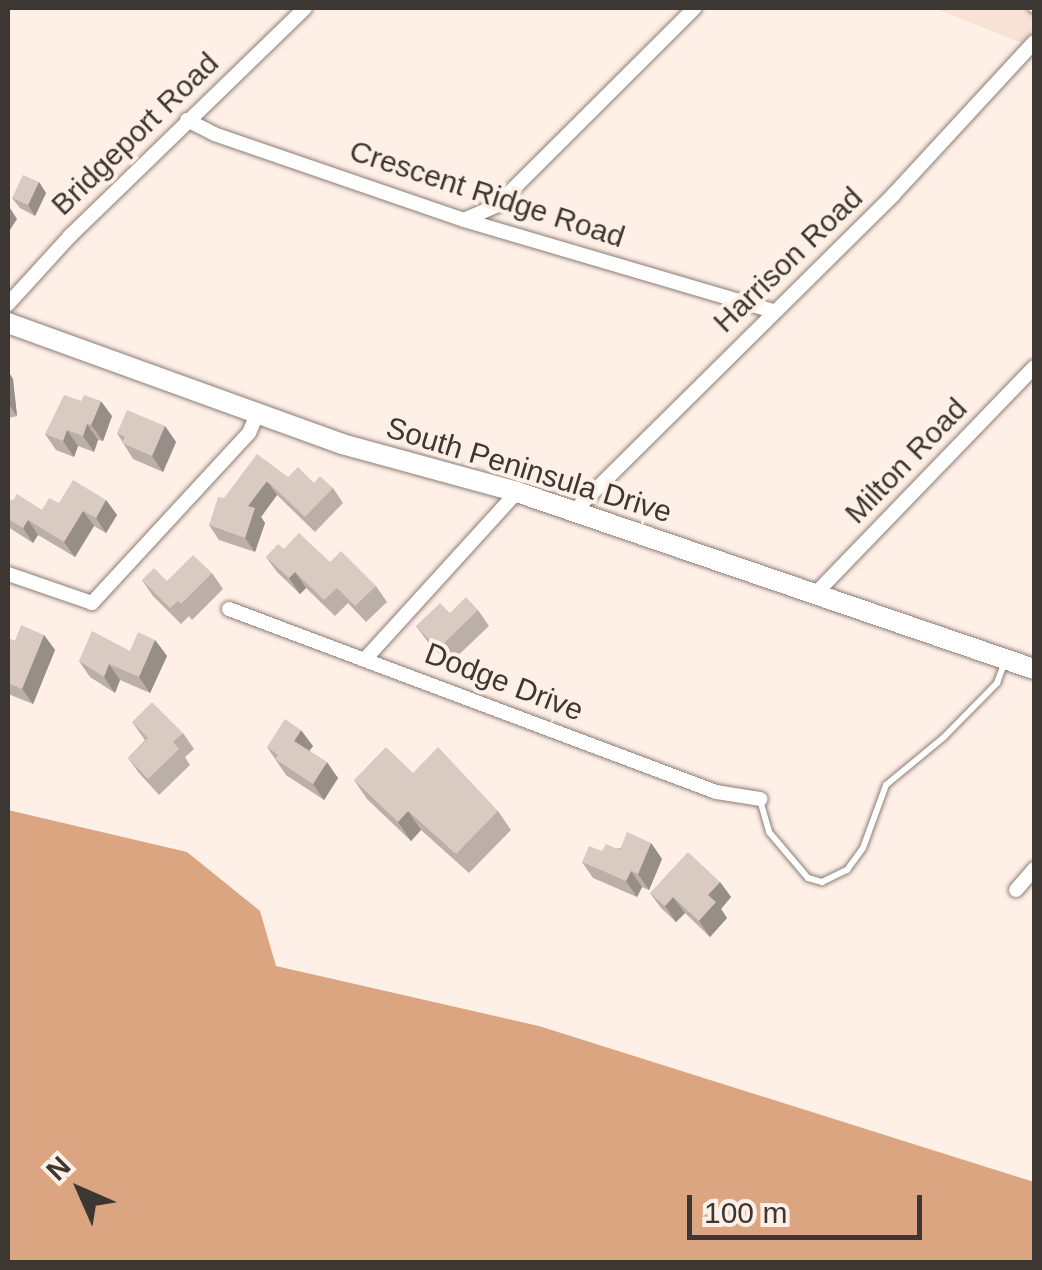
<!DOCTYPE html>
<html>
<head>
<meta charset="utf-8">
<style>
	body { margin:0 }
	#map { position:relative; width:1042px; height:1270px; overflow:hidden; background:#fff0e7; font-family:Arial,sans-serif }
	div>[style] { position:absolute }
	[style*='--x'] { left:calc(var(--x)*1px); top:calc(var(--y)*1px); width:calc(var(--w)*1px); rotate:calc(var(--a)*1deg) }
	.built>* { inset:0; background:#f7e2d5 }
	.water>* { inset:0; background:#dca581 }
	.roads { filter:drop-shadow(0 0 2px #8a7d75) drop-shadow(0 0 2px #8a7d75) }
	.service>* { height:6px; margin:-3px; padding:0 3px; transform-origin:3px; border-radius:3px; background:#fff }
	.minor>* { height:14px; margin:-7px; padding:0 7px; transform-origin:7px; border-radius:7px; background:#fff }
	.secondary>* { height:20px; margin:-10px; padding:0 10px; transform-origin:10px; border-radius:10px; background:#fff }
	.wall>* { inset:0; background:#bbafa7 }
	.shaded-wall>* { inset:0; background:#988e88 }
	.building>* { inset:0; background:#d9cbc2 }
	span { translate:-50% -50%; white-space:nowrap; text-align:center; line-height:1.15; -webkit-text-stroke:8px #fff0e7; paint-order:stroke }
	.street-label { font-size:30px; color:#3d3733 }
	.frame { position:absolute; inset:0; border:10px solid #3d3733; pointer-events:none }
	.north { position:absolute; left:30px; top:1140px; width:100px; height:100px; -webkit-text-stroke:8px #fff0e7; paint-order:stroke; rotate:315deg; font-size:28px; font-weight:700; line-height:40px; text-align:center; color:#3d3733 }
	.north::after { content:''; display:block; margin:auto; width:35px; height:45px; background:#3d3733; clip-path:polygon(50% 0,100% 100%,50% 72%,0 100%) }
	.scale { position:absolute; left:687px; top:1195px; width:235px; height:45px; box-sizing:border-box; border:5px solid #3d3733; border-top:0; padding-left:12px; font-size:30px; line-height:35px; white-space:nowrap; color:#3d3733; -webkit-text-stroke:8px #fff0e7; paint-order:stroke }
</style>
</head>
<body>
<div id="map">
	<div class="built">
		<div style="clip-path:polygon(934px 8px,1034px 8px,1034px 36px,1027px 45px)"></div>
	</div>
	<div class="water">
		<div style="clip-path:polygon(8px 810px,187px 852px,260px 911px,276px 966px,539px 1026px,1034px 1182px,1034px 1262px,8px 1262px)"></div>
	</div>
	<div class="roads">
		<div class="service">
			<div style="--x:1031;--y:8;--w:4;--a:34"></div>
			<div style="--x:760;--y:800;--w:33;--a:74"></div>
			<div style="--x:769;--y:832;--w:60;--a:49.7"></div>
			<div style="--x:808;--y:878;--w:15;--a:16"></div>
			<div style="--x:822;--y:882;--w:28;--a:-26"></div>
			<div style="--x:847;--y:870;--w:27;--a:-54"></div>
			<div style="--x:863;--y:848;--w:67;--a:-69.9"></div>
			<div style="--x:886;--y:785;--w:75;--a:-39.6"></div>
			<div style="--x:944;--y:737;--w:76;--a:-45.5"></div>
			<div style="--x:997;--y:683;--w:20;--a:-70"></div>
		</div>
		<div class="minor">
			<div style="--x:187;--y:120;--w:30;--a:27"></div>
			<div style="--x:214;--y:134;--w:264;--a:19"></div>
			<div style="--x:464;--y:220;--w:323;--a:16.4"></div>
			<div style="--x:464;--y:220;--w:36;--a:-24"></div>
			<div style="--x:497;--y:205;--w:279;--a:-44.9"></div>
			<div style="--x:8;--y:304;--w:92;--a:-47.6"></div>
			<div style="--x:70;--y:236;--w:327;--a:-44.1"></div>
			<div style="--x:573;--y:512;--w:450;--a:-44.7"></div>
			<div style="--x:893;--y:195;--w:208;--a:-47.3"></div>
			<div style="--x:8;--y:574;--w:89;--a:19"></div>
			<div style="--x:92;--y:603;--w:231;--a:-47.3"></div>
			<div style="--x:249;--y:433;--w:21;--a:-67"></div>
			<div style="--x:816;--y:593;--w:314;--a:-46"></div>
			<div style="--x:229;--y:609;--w:520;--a:20.59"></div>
			<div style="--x:716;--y:792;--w:45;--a:9"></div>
			<div style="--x:366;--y:658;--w:224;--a:-47.7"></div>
			<div style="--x:1016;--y:890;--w:28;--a:-49"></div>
		</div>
		<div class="secondary">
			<div style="--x:8;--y:323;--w:355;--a:19.9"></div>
			<div style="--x:342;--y:444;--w:181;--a:15.3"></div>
			<div style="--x:517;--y:492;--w:546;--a:18.9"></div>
		</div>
	</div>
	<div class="wall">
		<div style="clip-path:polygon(39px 182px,46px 193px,35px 216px,20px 208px,12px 198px)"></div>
		<div style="clip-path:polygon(8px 371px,13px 379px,17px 416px,8px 418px)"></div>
		<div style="clip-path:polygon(112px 416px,103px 441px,98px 440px,94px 452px,78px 446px,74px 457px,56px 450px,45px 434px)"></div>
		<div style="clip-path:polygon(165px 426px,176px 442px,163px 472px,133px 459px,117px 433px)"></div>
		<div style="clip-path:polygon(288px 477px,333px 488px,343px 503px,315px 532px,277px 495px,261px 517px,265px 523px,255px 552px,219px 540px,209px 525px,224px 498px)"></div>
		<div style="clip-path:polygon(8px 499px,42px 510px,59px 503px,106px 500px,117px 515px,106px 533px,94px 526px,75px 557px,38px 535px,33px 543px,8px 527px)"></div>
		<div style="clip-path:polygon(284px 549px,330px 562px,376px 586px,387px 602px,366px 622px,348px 603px,335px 616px,306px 588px,300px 594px,277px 572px,266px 557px)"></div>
		<div style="clip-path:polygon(212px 573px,223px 589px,192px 620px,189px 616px,181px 624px,153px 596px,142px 580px,167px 581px)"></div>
		<div style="clip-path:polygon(478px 610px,489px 626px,449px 664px,428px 642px,416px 626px,450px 613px)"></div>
		<div style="clip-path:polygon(44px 635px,55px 650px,33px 704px,8px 694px,8px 638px,15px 641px)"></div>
		<div style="clip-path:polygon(155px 640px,167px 656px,150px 693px,120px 680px,115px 693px,90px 677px,79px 661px,130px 651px)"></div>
		<div style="clip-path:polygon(132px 722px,183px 733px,194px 749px,185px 757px,190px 765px,159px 795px,139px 773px,128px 758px,145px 740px)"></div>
		<div style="clip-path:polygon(313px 746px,309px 750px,338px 778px,324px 800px,286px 775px,267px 747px)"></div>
		<div style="clip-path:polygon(354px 780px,498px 811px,511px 830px,469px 873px,421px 830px,411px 841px,367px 799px)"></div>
		<div style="clip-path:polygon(651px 843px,662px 859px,649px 890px,642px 887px,637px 897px,593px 878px,582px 862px,602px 851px)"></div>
		<div style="clip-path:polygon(720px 882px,731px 897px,721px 909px,727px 918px,710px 937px,685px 913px,676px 922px,661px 908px,650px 893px)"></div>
	</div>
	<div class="shaded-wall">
		<div style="clip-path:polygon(39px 182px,46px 193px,35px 216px,28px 205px)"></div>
		<div style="clip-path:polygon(10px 208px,17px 219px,8px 233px,8px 211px)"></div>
		<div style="clip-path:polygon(8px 371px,13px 379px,17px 416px,10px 406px)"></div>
		<div style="clip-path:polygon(101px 401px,112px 416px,103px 441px,91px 425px)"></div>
		<div style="clip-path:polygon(87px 424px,98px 440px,94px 452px,83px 436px)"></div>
		<div style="clip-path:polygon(165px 426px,176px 442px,163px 472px,152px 456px)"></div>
		<div style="clip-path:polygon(67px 430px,78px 446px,74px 457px,63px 441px)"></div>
		<div style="clip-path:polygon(267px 481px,277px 495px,261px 517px,265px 523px,255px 552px,245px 538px,248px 506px)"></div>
		<div style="clip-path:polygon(106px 500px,117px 515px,106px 533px,96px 518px)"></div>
		<div style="clip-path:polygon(83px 511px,94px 526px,75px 557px,64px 542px)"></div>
		<div style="clip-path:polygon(28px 520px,38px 535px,33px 543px,23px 528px)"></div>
		<div style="clip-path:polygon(295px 572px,306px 588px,300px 594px,289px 578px)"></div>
		<div style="clip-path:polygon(44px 635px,55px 650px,33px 704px,22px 689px)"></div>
		<div style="clip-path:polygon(155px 640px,167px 656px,150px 693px,139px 677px)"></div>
		<div style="clip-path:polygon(109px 664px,120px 680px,115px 693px,104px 677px)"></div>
		<div style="clip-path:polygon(301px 730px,313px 746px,306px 756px,294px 741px)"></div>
		<div style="clip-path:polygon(327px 762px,338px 778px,324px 800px,313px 784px)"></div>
		<div style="clip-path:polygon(408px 811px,421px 830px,411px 841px,398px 822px)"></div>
		<div style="clip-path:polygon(651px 843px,662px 859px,649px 890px,638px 874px)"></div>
		<div style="clip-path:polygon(631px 871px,642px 887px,637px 897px,626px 881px)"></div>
		<div style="clip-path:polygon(720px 882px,731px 897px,721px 909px,727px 918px,710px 937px,699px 921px,708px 895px)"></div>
		<div style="clip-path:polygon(673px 897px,685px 913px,676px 922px,665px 906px)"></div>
	</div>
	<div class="building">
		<div style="clip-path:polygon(23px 175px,39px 182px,28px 205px,12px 198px)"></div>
		<div style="clip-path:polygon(64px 395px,81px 401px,84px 395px,101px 401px,91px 425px,87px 424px,83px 436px,67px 430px,63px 441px,45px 434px)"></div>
		<div style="clip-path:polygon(127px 410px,165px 426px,152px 456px,122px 443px,125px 437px,117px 433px)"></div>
		<div style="clip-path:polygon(257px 454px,288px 477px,298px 467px,314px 483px,320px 476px,333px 488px,305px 517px,267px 481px,248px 506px,255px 508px,245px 538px,209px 525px,218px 497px,224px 498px)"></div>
		<div style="clip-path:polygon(73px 480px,106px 500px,96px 518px,83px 511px,64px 542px,28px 520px,23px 528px,8px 519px,8px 499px,13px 501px,17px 494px,42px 510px,49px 498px,59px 503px)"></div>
		<div style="clip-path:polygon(299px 533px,330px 562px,341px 551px,376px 586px,355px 606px,337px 588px,324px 600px,295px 572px,289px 578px,266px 557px,278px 544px,284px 549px)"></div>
		<div style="clip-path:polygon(193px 555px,212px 573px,181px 604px,178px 601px,170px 608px,142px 580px,154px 568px,167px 581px)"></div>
		<div style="clip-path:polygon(466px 597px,478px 610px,438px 649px,416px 626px,440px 603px,450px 613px)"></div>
		<div style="clip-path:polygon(21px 625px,44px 635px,22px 689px,8px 683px,8px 638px,15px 641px)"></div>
		<div style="clip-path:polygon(92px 631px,130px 651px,138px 632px,155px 640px,139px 677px,109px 664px,104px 677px,79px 661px)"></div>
		<div style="clip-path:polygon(152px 702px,183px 733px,173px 742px,179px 749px,148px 779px,128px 758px,148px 738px,132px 722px)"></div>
		<div style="clip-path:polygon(285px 719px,301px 730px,294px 741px,327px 762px,313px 784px,275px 759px,278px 755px,267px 747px)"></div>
		<div style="clip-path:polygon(386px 747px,413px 773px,438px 747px,498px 811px,456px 854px,408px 811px,398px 822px,354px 780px)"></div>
		<div style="clip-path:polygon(627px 832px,651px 843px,638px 874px,631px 871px,626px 881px,582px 862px,589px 846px,602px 851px,606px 844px,620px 850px)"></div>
		<div style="clip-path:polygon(688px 852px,720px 882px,708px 895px,716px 902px,699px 921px,673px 897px,665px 906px,650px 893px)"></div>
	</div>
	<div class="street-label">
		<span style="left:135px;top:134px;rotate:-44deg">Bridgeport Road</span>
		<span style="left:487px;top:194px;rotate:18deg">Crescent Ridge Road</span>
		<span style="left:788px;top:260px;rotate:-44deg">Harrison Road</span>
		<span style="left:906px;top:461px;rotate:-46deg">Milton Road</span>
		<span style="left:529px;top:470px;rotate:17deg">South Peninsula Drive</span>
		<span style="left:504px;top:682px;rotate:21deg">Dodge Drive</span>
	</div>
	<div class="frame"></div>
	<div class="north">N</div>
	<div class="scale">100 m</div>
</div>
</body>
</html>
